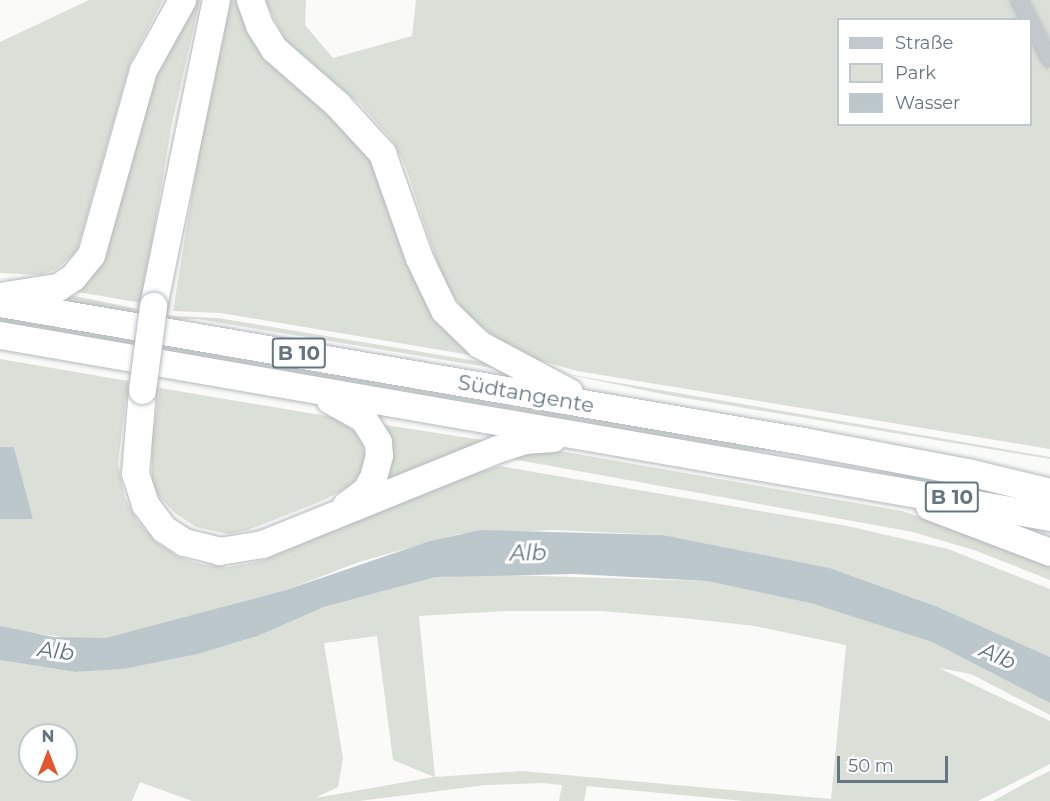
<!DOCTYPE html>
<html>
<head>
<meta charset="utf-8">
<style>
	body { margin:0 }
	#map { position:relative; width:1050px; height:801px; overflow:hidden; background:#fafaf8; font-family:Montserrat,sans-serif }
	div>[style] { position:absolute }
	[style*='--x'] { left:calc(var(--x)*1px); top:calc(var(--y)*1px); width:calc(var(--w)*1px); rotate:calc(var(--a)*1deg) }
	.green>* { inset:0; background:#dadfd7 }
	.water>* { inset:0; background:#bbc7cb }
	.roads { filter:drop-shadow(0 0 2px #b4b9bd) drop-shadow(0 0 2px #b4b9bd) }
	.street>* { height:15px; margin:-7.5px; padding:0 7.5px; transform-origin:7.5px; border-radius:7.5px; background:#c3c8cc }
	.highway>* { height:27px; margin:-13.5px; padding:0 13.5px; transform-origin:13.5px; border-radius:13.5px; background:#fff }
	.bridges { filter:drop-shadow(0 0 2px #b4b9bd) drop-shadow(0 0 2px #b4b9bd) }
	.highway-bridge>* { height:27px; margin:-13.5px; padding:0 13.5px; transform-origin:13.5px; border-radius:13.5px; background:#fff }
	span { translate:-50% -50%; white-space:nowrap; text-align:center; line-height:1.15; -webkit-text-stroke:6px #fff; paint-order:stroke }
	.shield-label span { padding:2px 4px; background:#fff; border:2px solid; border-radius:4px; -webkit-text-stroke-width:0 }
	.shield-label { font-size:20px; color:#657683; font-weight:700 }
	.street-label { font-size:21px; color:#657683 }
	.water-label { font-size:22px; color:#60757c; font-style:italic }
	.legend { position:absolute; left:837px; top:18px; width:195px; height:108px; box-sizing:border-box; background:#fff; border:2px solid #c1c8cd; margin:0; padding:8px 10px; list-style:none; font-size:18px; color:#657683 }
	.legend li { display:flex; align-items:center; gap:12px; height:30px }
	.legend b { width:30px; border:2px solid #c1c8cd }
	.north { position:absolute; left:18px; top:723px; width:60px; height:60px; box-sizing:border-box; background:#fff; border:2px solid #c1c8cd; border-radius:50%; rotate:0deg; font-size:16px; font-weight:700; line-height:24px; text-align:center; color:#657683 }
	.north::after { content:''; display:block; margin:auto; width:21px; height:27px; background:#e4572e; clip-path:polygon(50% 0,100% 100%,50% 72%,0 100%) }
	.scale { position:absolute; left:837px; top:756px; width:111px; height:27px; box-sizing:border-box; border:3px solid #657683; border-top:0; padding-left:8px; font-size:18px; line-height:21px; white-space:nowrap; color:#657683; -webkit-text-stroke:4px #fff; paint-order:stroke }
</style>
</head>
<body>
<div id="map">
	<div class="green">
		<div style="clip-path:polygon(89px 0,163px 0,130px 63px,77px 251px,57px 269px,41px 275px,0 273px,0 42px)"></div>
		<div style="clip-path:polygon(190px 0,200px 0,171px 128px,142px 303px,72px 291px,143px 97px)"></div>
		<div style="clip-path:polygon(231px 0,243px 0,354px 128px,482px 357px,221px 313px,173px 311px,199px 152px)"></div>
		<div style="clip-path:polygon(265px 0,306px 0,305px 25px,333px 58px,412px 36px,416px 0,1011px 0,1022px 19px,838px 20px,838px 124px,1030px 124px,1031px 36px,1050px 71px,1050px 449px,577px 371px,534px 359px,498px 339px,468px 317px,443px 280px,405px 165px,393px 141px,361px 105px,285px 40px)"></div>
		<div style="clip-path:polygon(1028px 0,1050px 0,1050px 40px)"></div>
		<div style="clip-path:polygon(60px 293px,172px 316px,218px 318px,500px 365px,505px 370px,197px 319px,171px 320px,54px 300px)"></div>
		<div style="clip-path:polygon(0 317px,771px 448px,778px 451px,742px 450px,0 325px)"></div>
		<div style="clip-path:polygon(0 359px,128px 381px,118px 464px,125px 498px,137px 520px,156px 542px,178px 557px,201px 564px,228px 567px,261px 561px,471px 474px,500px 466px,847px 526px,948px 549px,1050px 589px,1050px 657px,938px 607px,830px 568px,663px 535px,552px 530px,459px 534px,359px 562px,286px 590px,105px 638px,83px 640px,14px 630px,0 626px,0 519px,33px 519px,14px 447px,0 447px)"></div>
		<div style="clip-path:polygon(561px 373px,1050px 457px,1050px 459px,667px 395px)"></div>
		<div style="clip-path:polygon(160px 388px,338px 418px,360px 436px,365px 455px,362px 470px,351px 485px,324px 500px,248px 530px,228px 534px,196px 527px,175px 513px,155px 492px,152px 483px,152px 439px)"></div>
		<div style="clip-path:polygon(379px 424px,482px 440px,488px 443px,379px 487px)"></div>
		<div style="clip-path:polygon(554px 450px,902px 511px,1050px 561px,1050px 580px,977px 551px,913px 532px,507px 458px,515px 452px)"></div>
		<div style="clip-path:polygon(869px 467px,938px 475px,1050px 508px,896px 475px)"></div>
		<div style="clip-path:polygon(evenodd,479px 574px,707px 581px,814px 604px,872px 621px,932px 642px,1050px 703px,1050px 715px,971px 674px,939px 668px,1050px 721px,1050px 764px,978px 801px,744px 801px,587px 786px,584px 801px,559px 801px,562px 785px,542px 783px,486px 785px,359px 801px,192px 801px,140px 782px,132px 801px,0 801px,0 660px,75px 672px,124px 669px,198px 654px,258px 636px,324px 607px,436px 577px,479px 574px,506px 611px,601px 611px,683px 618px,755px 626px,846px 645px,831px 799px,522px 771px,435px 777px,419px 616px,506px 611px,479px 574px,377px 636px,393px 760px,434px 777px,315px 798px,338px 787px,343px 759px,324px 643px,377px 636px,479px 574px,30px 735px,66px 735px,66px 771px,30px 771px,30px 735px)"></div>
		<div style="clip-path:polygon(1050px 771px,1050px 801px,993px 801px,1031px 780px)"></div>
	</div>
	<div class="water">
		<div style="clip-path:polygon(0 447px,14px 447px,33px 519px,0 519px)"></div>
		<div style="clip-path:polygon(481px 530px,663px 535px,830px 568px,938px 607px,1050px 657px,1050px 703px,932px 642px,814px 604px,707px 581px,574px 574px,436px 577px,324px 607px,258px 636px,198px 654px,124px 669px,75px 672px,0 660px,0 626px,54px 637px,105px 638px,286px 590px,430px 541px)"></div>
	</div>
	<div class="roads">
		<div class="street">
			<div style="--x:1019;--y:0;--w:22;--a:63"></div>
			<div style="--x:1030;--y:22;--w:42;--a:61.6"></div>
		</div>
		<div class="highway">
			<div style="--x:250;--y:0;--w:27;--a:70"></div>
			<div style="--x:259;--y:25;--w:28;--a:58"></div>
			<div style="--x:274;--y:49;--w:84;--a:41.1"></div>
			<div style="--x:337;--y:104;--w:67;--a:47.4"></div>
			<div style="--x:382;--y:153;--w:111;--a:70.6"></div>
			<div style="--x:419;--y:258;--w:58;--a:64.3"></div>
			<div style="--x:444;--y:310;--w:49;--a:44.2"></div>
			<div style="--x:479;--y:344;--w:102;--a:28.1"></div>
			<div style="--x:5;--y:295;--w:54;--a:-8.6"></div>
			<div style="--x:58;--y:287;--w:18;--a:-34"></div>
			<div style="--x:73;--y:277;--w:28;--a:-51"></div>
			<div style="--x:91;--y:255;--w:192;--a:-74.3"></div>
			<div style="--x:143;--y:70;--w:80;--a:-60.9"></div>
			<div style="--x:0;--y:303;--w:815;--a:9.75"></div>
			<div style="--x:803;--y:441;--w:172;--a:10.7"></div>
			<div style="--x:972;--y:473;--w:80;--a:13.7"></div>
			<div style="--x:153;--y:306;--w:312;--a:-78.4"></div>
			<div style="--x:0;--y:335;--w:1066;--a:9.83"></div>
			<div style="--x:142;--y:390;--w:83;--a:94.8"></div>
			<div style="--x:135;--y:473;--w:33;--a:72"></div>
			<div style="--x:145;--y:504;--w:31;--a:53"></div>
			<div style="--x:164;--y:529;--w:24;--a:33"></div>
			<div style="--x:184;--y:542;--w:36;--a:14"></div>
			<div style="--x:219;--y:551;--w:44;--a:-9.2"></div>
			<div style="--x:262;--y:544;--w:253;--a:-22"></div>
			<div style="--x:497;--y:449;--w:28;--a:-18"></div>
			<div style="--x:524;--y:440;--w:29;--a:-4"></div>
			<div style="--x:330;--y:400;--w:38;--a:29"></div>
			<div style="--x:363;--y:418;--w:28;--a:58"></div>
			<div style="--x:378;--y:442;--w:13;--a:86"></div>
			<div style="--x:379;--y:455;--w:23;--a:105"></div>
			<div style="--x:373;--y:477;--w:15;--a:118"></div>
			<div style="--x:366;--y:490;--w:25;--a:143"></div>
			<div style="--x:929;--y:506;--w:129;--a:20.8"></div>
		</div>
	</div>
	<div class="bridges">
		<div class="highway-bridge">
			<div style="--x:142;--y:390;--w:85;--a:-82.5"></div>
		</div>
	</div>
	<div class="shield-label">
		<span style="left:299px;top:353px">B 10</span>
		<span style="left:952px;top:497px">B 10</span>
	</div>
	<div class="street-label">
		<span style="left:526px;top:394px;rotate:10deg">Südtangente</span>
	</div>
	<div class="water-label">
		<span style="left:528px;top:553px;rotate:-1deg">Alb</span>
		<span style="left:56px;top:651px;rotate:7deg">Alb</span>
		<span style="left:998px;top:656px;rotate:24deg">Alb</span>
	</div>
	<ul class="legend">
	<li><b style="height:8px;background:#c3c8cc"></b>Straße</li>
	<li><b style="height:16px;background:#dadfd7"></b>Park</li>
	<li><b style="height:16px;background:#bbc7cb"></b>Wasser</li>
	</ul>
	<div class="north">N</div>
	<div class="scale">50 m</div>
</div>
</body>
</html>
